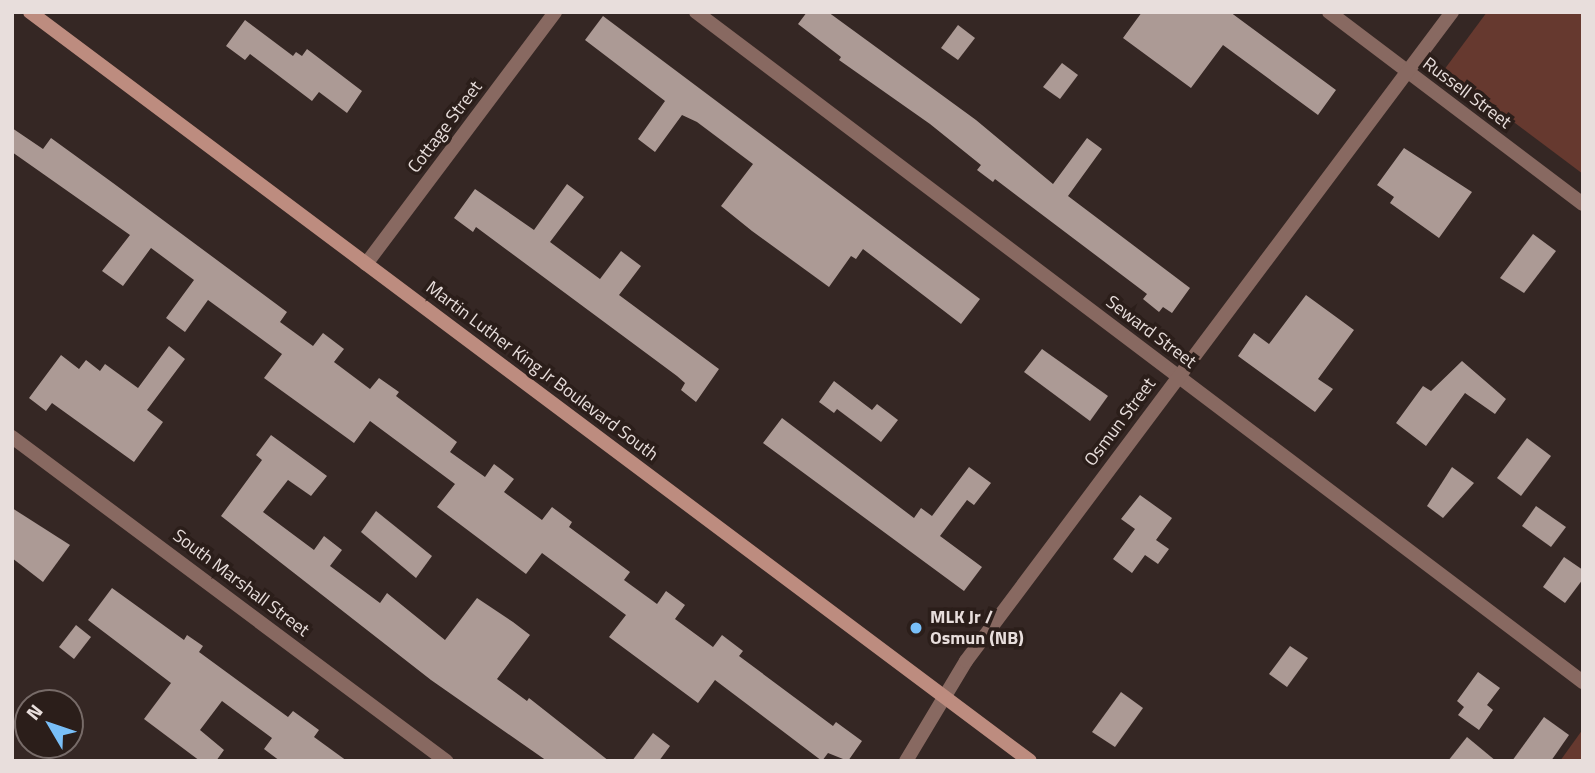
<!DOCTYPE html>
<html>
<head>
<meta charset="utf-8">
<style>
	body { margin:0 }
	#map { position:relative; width:1595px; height:773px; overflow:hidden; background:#352724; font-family:"Titillium Web",sans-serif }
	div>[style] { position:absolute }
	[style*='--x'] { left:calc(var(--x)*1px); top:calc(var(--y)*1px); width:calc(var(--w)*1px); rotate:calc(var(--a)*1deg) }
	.green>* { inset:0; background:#66392f }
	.building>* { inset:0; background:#ac9a95 }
	.minor>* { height:14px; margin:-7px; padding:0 7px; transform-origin:7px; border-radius:7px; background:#886961 }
	.secondary>* { height:14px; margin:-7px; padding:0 7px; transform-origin:7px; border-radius:7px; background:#bd8c7f }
	.dots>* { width:19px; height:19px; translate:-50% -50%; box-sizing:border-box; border:4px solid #2b1e1a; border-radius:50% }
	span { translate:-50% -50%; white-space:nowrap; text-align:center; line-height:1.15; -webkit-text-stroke:7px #2b1e1a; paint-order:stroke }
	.street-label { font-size:18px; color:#e8dedc }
	.poi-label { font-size:18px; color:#e8dedc; font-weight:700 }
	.left { translate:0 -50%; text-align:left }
	.frame { position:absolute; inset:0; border:14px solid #e8dedc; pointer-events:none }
	.north { position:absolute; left:14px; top:689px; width:70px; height:70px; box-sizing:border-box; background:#2b1e1a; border:2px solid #776b68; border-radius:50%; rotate:309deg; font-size:19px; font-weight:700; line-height:28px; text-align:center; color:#e8dedc }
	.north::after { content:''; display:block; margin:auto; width:24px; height:32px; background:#79bff8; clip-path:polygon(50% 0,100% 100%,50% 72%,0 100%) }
</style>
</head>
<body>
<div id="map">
	<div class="green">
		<div style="clip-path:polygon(1487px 12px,1583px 12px,1583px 174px,1444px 70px)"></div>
		<div style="clip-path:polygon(1583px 729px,1583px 761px,1560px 761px)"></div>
	</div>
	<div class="building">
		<div style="clip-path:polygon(807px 12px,828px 12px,976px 120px,1053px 184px,1087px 138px,1102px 149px,1068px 196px,1190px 288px,1172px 313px,1163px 307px,1159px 312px,1143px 299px,1147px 294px,995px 179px,993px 182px,977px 170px,981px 165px,930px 124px,839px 60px,841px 57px,798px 24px)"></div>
		<div style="clip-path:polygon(1142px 12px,1230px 12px,1336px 90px,1318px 115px,1223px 45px,1191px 88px,1123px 38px)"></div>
		<div style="clip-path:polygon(603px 16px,980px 299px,961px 324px,863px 249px,856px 259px,851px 256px,829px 287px,752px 231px,721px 206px,753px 164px,697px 122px,682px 115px,655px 152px,638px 139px,665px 101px,585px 40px)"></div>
		<div style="clip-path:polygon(245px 20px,293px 56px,296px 52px,302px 56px,307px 49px,362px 91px,347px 113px,319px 92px,312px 101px,250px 54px,245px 60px,226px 46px)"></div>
		<div style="clip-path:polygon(958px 25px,975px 38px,958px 60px,941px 48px)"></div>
		<div style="clip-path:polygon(1062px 63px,1078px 75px,1060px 99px,1043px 87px)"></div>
		<div style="clip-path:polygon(12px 128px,43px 149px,51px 138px,113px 183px,287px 312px,280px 322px,313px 346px,323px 333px,344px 349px,334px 362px,370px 389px,379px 378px,399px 392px,396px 396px,457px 442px,450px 452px,485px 477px,494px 464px,514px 479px,504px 492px,542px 520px,552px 507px,572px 522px,569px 527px,630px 572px,624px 580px,657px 604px,666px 591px,685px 605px,675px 619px,713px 647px,722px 635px,743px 651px,739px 656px,833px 726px,836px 722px,862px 741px,848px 761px,828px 753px,822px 761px,715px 680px,698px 703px,609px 637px,626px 615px,542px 553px,526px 574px,437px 507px,455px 484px,370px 421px,354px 443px,264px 378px,282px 354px,208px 300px,185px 332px,166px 318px,194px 280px,151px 248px,123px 286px,102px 271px,130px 235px,12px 152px)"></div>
		<div style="clip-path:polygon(1404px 148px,1472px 192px,1439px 238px,1390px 203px,1394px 197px,1377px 185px)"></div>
		<div style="clip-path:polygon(567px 184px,584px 197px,550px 242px,600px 279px,621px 251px,641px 266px,619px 295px,719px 369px,696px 402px,681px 390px,685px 383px,677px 376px,476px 227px,473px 232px,454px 218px,475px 189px,534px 230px)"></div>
		<div style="clip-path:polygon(1533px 234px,1556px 251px,1524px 293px,1500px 278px)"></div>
		<div style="clip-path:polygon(1306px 295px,1354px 330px,1318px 379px,1333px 389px,1315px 412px,1238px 356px,1254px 333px,1269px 344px)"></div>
		<div style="clip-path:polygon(169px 346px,185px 359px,147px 410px,163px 422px,134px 462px,52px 403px,46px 411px,29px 398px,61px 355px,79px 369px,86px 360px,100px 371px,105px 364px,138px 388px)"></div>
		<div style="clip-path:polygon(1042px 349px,1108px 396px,1090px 421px,1024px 372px)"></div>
		<div style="clip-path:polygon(1462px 361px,1506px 399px,1495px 414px,1465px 393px,1426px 446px,1396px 423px,1423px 386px,1431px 391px)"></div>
		<div style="clip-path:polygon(834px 381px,872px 410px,877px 404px,898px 420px,881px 442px,837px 409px,834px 413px,819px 402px)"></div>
		<div style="clip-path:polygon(782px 418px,914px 518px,921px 508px,932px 516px,969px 467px,991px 483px,974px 505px,967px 500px,940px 536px,982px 567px,964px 591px,763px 443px)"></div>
		<div style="clip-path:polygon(271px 435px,327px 476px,311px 496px,288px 480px,263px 512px,314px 550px,324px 536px,342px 550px,330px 566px,380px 603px,387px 593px,445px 640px,477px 598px,513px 622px,530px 635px,497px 679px,527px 701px,529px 698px,609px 761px,547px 761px,431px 680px,221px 516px,262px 460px,256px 455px)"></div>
		<div style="clip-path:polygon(1527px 438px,1551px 456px,1521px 496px,1497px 478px)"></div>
		<div style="clip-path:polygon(1452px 467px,1474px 483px,1443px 518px,1427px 506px)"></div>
		<div style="clip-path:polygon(1140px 495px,1172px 518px,1156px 540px,1169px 549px,1158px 564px,1145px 555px,1132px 573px,1113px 559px,1135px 529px,1121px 519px)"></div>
		<div style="clip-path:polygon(1536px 506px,1566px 527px,1551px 547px,1522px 526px)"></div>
		<div style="clip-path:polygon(12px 508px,70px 545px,43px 582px,12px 558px)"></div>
		<div style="clip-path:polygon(376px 511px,432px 556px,416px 578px,361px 532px)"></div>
		<div style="clip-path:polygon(1564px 557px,1583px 570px,1583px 579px,1565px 603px,1543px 587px)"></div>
		<div style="clip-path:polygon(112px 588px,184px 640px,187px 635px,203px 646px,199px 652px,288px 717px,293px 711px,319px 730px,314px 737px,347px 761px,280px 761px,264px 749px,272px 738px,222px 701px,200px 730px,224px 750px,216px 761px,200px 761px,144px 719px,171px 683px,88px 620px)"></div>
		<div style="clip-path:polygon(76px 625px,91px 637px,74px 659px,59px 647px)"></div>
		<div style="clip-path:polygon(1290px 646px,1308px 658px,1287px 687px,1269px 674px)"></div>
		<div style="clip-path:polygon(1478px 672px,1500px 688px,1487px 705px,1493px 710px,1479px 730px,1458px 715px,1464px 707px,1457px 701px)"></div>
		<div style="clip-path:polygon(1121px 692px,1143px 708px,1115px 747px,1092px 732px)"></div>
		<div style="clip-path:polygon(1544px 717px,1569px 735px,1551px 761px,1512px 761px)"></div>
		<div style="clip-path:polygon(653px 733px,670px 746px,659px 761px,632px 761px)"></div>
		<div style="clip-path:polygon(1467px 737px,1496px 761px,1448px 761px)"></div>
	</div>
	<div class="minor">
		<div style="--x:696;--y:12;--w:1112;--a:37.07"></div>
		<div style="--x:1329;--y:12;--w:318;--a:37.1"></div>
		<div style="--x:366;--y:264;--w:315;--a:-53.1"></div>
		<div style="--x:12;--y:437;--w:542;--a:36.74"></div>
		<div style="--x:906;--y:761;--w:117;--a:-59"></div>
		<div style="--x:966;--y:661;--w:811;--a:-53.17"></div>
	</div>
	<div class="secondary">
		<div style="--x:30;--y:12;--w:1249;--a:36.83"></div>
	</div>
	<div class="dots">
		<div style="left:916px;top:628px;background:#79bff8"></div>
	</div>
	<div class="street-label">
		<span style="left:1467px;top:93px;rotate:37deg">Russell Street</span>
		<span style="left:445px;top:127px;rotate:-53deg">Cottage Street</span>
		<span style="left:1151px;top:332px;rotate:37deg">Seward Street</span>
		<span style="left:542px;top:371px;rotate:37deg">Martin Luther King Jr Boulevard South</span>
		<span style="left:1120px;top:422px;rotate:-53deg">Osmun Street</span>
		<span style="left:241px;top:583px;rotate:37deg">South Marshall Street</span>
	</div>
	<div class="poi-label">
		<span class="left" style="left:930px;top:628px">MLK Jr /<br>Osmun (NB)</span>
	</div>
	<div class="frame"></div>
	<div class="north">N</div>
</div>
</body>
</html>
